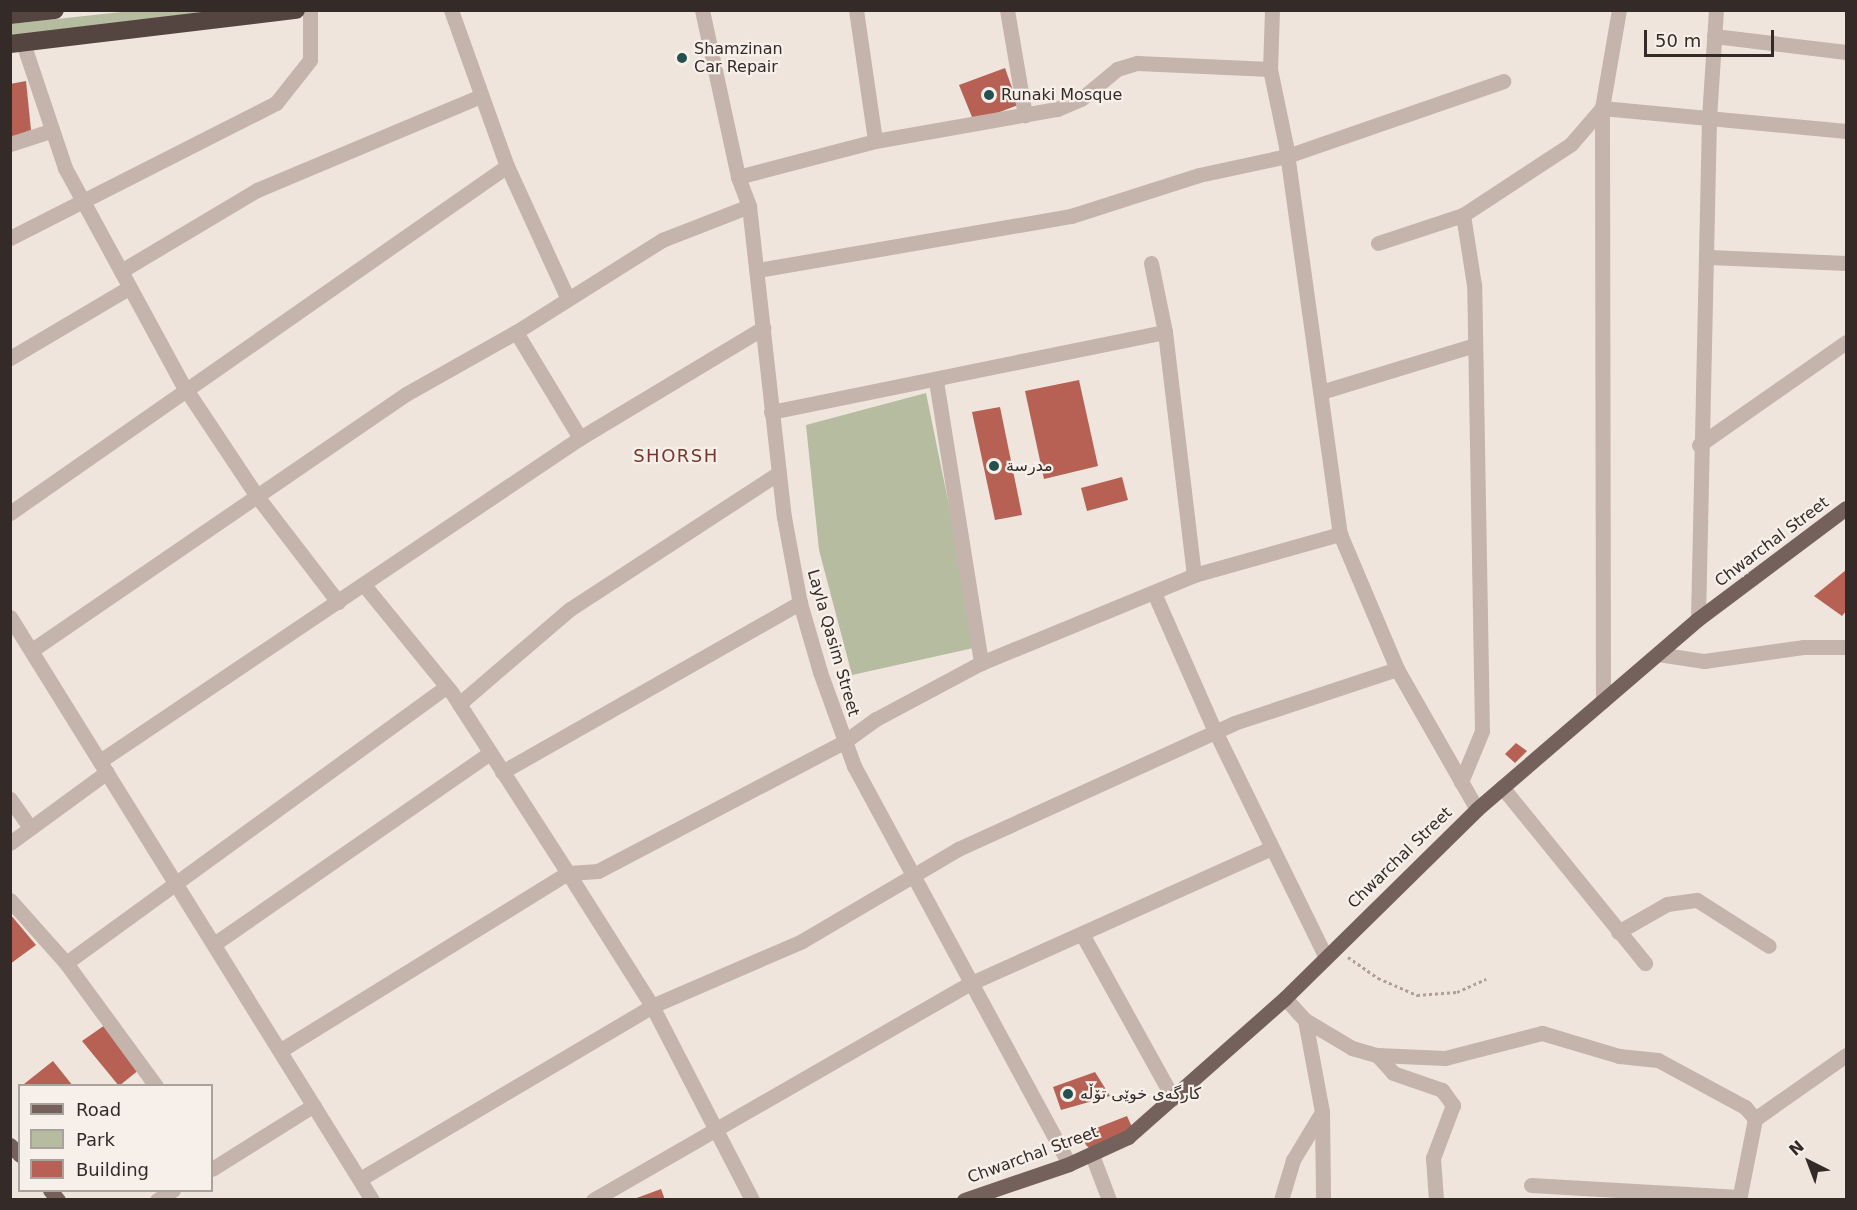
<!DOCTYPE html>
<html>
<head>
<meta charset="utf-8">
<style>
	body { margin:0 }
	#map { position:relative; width:1857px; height:1210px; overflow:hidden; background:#efe5dd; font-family:"DejaVu Sans",Cairo,sans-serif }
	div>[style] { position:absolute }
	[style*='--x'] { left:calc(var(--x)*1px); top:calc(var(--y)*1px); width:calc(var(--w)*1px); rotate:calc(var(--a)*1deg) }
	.green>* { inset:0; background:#b5bc9f }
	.building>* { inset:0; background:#b66153 }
	.path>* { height:3px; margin-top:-1.5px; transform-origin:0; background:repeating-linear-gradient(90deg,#b19e95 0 3px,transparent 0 6px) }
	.minor>* { height:15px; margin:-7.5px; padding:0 7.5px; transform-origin:7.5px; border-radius:7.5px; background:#c5b4ab }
	.major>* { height:15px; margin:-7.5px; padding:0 7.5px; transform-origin:7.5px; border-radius:7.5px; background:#74615c }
	.highway>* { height:18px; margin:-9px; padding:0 9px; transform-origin:9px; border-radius:9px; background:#544541 }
	.dots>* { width:16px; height:16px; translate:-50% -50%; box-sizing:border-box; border:3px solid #f7efe9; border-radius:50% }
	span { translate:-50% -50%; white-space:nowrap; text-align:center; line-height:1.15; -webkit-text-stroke:4.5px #f7efe9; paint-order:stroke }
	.poi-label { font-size:16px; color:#342b29 }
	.left { translate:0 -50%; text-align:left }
	.street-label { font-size:16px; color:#342b29 }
	.neighbourhood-label { font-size:18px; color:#79362c; letter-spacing:1.5px }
	.frame { position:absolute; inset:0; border:12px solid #342b29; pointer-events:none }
	.legend { position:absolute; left:18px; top:1084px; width:195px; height:108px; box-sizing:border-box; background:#f7efe9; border:2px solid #a9a19c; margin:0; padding:8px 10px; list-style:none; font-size:18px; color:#342b29 }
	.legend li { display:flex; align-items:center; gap:12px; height:30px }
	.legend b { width:30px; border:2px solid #a9a19c }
	.north { position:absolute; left:1779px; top:1132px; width:60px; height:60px; -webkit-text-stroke:4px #f7efe9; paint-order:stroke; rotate:318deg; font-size:16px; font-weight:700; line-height:24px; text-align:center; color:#342b29 }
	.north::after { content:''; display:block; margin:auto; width:21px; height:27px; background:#342b29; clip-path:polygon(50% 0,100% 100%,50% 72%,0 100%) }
	.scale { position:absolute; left:1644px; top:30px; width:130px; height:27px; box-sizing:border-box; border:3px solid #342b29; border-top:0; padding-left:8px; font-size:18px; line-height:21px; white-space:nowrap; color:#342b29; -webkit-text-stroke:4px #f7efe9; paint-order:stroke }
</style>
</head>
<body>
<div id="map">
	<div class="green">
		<div style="clip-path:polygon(131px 11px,274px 11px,11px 39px,10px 24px)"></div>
		<div style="clip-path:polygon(926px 393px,978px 647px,852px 675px,819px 550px,806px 425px)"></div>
	</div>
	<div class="building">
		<div style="clip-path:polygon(1005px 68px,1018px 105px,974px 122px,959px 85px)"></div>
		<div style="clip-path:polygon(26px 81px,31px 130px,10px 139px,10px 84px)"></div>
		<div style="clip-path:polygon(1079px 380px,1098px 466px,1044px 479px,1025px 391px)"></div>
		<div style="clip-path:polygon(1000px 407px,1022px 515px,995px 520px,972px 412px)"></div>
		<div style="clip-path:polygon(1122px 477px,1128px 500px,1087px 511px,1081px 488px)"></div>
		<div style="clip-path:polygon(1846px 570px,1846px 611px,1842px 616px,1814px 596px)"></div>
		<div style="clip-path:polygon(1516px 743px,1527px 751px,1515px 763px,1505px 754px)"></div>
		<div style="clip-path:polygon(10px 914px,36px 945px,10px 964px)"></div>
		<div style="clip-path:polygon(105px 1025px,140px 1069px,119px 1086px,82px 1041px)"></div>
		<div style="clip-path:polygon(53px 1061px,73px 1086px,25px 1086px,24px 1084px)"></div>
		<div style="clip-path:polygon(1095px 1072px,1110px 1096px,1061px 1110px,1053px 1087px)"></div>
		<div style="clip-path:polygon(1127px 1116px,1137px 1138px,1091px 1150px,1086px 1145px,1081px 1134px)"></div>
		<div style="clip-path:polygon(661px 1189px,665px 1200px,634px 1200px,634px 1199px)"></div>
	</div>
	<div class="path">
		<div style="--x:1348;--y:957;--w:37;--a:35"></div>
		<div style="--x:1378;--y:978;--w:43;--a:23.6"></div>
		<div style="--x:1417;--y:995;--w:40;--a:-4.3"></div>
		<div style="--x:1457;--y:992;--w:32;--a:-24"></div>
	</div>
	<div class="minor">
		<div style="--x:451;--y:10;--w:166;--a:70.3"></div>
		<div style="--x:507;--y:166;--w:144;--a:65.4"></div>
		<div style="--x:702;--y:10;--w:171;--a:77.8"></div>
		<div style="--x:738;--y:177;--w:31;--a:69"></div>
		<div style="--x:749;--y:206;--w:313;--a:83.6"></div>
		<div style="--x:784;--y:517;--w:87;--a:79.5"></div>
		<div style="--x:800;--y:603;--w:72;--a:73.8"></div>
		<div style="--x:820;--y:672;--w:100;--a:70.1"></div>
		<div style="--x:854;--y:766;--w:452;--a:61.6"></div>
		<div style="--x:856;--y:10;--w:132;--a:81.7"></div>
		<div style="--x:1007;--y:10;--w:107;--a:80.3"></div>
		<div style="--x:1272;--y:10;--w:59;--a:91.9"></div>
		<div style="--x:1270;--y:69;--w:79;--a:78.3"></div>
		<div style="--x:1286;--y:146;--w:392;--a:82.1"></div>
		<div style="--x:1340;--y:534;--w:147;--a:67.1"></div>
		<div style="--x:1397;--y:669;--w:161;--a:60.3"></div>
		<div style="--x:1714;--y:36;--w:133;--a:6.9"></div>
		<div style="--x:23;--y:43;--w:132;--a:71.4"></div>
		<div style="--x:65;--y:168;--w:247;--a:61.5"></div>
		<div style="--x:183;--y:385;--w:132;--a:56.4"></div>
		<div style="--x:256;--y:495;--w:135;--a:52.5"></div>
		<div style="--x:10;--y:144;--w:42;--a:-18"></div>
		<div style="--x:738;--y:177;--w:142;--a:-14.7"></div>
		<div style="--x:875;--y:141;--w:185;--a:-10"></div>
		<div style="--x:1057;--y:109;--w:26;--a:-23"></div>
		<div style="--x:1081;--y:99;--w:47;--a:-39.8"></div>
		<div style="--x:1117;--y:69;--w:21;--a:-17"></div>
		<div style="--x:1137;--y:63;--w:133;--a:2.6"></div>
		<div style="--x:10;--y:238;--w:298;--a:-26.9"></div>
		<div style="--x:276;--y:103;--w:55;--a:-51.7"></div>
		<div style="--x:310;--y:60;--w:50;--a:-90"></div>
		<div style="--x:1378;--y:243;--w:89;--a:-18.2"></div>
		<div style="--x:1463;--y:215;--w:129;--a:-33.3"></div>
		<div style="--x:1571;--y:144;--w:48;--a:-49.3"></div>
		<div style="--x:1602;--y:108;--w:245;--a:5.4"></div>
		<div style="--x:1709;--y:257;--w:137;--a:2.5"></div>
		<div style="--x:1151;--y:263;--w:70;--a:78.5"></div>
		<div style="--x:1165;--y:332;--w:245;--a:83.2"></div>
		<div style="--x:758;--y:270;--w:318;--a:-9.8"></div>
		<div style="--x:1071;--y:216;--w:134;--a:-17.8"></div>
		<div style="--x:1199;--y:175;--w:90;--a:-12.2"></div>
		<div style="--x:1287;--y:156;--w:229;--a:-19.1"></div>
		<div style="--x:121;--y:271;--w:158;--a:-30.8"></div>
		<div style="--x:257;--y:190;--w:243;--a:-22.8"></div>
		<div style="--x:516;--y:332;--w:124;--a:58.9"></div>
		<div style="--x:10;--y:358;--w:139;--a:-30.6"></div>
		<div style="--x:936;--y:381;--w:286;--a:80.9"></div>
		<div style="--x:1321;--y:392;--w:157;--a:-17"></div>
		<div style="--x:771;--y:412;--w:402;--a:-11.5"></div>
		<div style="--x:1699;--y:445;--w:179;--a:-35"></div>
		<div style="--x:10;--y:513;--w:606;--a:-34.92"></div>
		<div style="--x:364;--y:585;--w:139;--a:50.8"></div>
		<div style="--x:452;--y:693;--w:214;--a:57.2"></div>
		<div style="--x:568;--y:873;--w:157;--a:57.7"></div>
		<div style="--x:652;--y:1006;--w:218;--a:62.7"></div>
		<div style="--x:1154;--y:593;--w:151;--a:66.2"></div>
		<div style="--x:1215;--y:731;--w:250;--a:63.9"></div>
		<div style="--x:10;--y:617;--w:686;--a:58.16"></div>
		<div style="--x:1698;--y:619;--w:501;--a:-88.74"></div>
		<div style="--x:1709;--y:118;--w:108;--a:-86.3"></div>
		<div style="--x:32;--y:650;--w:453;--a:-34.4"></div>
		<div style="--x:406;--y:394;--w:126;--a:-29.4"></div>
		<div style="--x:516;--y:332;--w:173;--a:-32.2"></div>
		<div style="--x:662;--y:240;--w:93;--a:-21.3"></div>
		<div style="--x:1658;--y:654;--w:47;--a:8.7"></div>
		<div style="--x:1704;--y:661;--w:100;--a:-8"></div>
		<div style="--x:1803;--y:647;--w:43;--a:0"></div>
		<div style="--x:1603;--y:701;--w:593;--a:-90.1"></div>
		<div style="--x:1602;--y:108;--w:99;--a:-80.2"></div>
		<div style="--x:459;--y:704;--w:146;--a:-40.6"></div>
		<div style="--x:570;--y:609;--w:249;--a:-33.1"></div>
		<div style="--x:100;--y:761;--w:579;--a:-33.94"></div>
		<div style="--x:580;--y:438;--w:214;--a:-31"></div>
		<div style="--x:502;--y:772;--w:343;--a:-29.6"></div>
		<div style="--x:1461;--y:782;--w:55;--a:-67.6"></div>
		<div style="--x:1482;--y:731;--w:446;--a:-91"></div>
		<div style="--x:1474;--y:285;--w:71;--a:-98.9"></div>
		<div style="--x:1502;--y:787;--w:227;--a:50.9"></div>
		<div style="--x:10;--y:799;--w:35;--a:55"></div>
		<div style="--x:10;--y:843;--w:120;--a:-36.2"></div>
		<div style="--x:10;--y:900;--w:84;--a:48.4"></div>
		<div style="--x:66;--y:963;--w:152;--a:53.8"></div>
		<div style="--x:1618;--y:932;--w:56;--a:-29.7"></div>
		<div style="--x:1667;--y:904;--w:30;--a:-8"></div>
		<div style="--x:1697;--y:900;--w:85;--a:32.6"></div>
		<div style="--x:1082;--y:934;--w:188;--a:61"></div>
		<div style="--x:214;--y:944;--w:336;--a:-34.7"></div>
		<div style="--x:66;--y:963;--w:470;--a:-36"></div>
		<div style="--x:1285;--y:998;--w:30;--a:48"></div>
		<div style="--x:1305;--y:1020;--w:94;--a:79.5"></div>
		<div style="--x:1322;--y:1112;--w:88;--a:89.3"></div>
		<div style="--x:1305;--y:1020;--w:55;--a:30.8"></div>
		<div style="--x:1352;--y:1048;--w:26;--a:16"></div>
		<div style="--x:1377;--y:1055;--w:68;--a:2.5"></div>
		<div style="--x:1445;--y:1058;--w:100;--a:-14.5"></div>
		<div style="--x:1542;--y:1033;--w:80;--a:16.6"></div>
		<div style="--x:1619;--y:1056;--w:39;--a:6"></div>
		<div style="--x:1658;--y:1060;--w:99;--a:28.4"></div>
		<div style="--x:1745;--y:1107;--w:16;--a:50"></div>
		<div style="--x:1755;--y:1119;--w:83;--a:101.2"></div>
		<div style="--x:281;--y:1050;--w:337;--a:-31.7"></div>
		<div style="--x:568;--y:873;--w:30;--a:-4"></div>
		<div style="--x:598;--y:871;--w:278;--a:-27.7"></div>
		<div style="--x:844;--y:742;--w:39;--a:-36"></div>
		<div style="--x:876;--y:719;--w:119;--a:-28.1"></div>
		<div style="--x:981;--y:663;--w:230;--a:-22.4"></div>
		<div style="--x:1194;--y:575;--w:152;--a:-15.7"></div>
		<div style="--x:1377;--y:1055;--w:24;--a:48"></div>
		<div style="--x:1393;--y:1073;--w:52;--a:19.1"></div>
		<div style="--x:1442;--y:1090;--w:19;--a:54"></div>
		<div style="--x:1453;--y:1105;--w:57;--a:110.7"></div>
		<div style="--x:1433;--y:1158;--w:42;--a:85.9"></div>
		<div style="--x:1755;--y:1119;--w:111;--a:-35.1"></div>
		<div style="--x:1092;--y:1155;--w:48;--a:69.3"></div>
		<div style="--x:212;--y:1169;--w:120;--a:-32.1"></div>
		<div style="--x:360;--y:1179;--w:339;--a:-30.6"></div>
		<div style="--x:652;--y:1006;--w:163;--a:-23.4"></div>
		<div style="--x:802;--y:941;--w:181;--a:-30.5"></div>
		<div style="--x:958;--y:849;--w:303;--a:-24.5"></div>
		<div style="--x:1234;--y:723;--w:172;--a:-18.3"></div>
		<div style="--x:1531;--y:1185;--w:209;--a:3.3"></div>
		<div style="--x:157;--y:1200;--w:19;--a:-32"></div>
		<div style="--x:593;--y:1200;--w:436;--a:-29.9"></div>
		<div style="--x:971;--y:983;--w:329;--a:-24.2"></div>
		<div style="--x:1281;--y:1200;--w:42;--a:-73.3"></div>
		<div style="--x:1293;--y:1160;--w:56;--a:-58.9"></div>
	</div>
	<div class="major">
		<div style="--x:10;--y:1145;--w:14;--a:45"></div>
		<div style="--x:50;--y:1190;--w:13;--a:51"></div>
		<div style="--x:964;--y:1200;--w:111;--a:-18.9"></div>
		<div style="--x:1069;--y:1164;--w:65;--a:-24.6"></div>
		<div style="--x:1128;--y:1137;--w:210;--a:-41.5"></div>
		<div style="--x:1285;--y:998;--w:269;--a:-44.5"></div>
		<div style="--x:1477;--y:809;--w:291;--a:-40.7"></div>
		<div style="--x:1698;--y:619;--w:185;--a:-36.9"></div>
	</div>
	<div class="highway">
		<div style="--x:10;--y:15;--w:45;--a:-6.3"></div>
		<div style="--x:10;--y:44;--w:288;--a:-6.8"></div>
	</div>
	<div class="dots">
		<div style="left:682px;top:58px;background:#24504e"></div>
		<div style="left:989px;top:95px;background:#24504e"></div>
		<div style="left:994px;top:466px;background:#24504e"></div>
		<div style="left:1068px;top:1094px;background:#24504e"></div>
	</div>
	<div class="poi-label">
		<span class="left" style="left:694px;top:58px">Shamzinan<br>Car Repair</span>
		<span class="left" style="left:1001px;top:95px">Runaki Mosque</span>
		<span class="left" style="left:1006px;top:466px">مدرسة</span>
		<span class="left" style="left:1080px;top:1094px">کارگەی خوێی تۆڵە</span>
	</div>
	<div class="street-label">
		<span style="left:1772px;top:542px;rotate:-37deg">Chwarchal Street</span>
		<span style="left:833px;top:643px;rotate:74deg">Layla Qasim Street</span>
		<span style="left:1400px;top:858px;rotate:-44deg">Chwarchal Street</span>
		<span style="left:1033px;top:1155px;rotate:-20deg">Chwarchal Street</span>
	</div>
	<div class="neighbourhood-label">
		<span style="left:676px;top:456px">SHORSH</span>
	</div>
	<div class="frame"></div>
	<ul class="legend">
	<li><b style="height:8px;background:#74615c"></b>Road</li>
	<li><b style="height:16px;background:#b5bc9f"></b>Park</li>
	<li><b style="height:16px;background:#b66153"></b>Building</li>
	</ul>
	<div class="north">N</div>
	<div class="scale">50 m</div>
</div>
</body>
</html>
